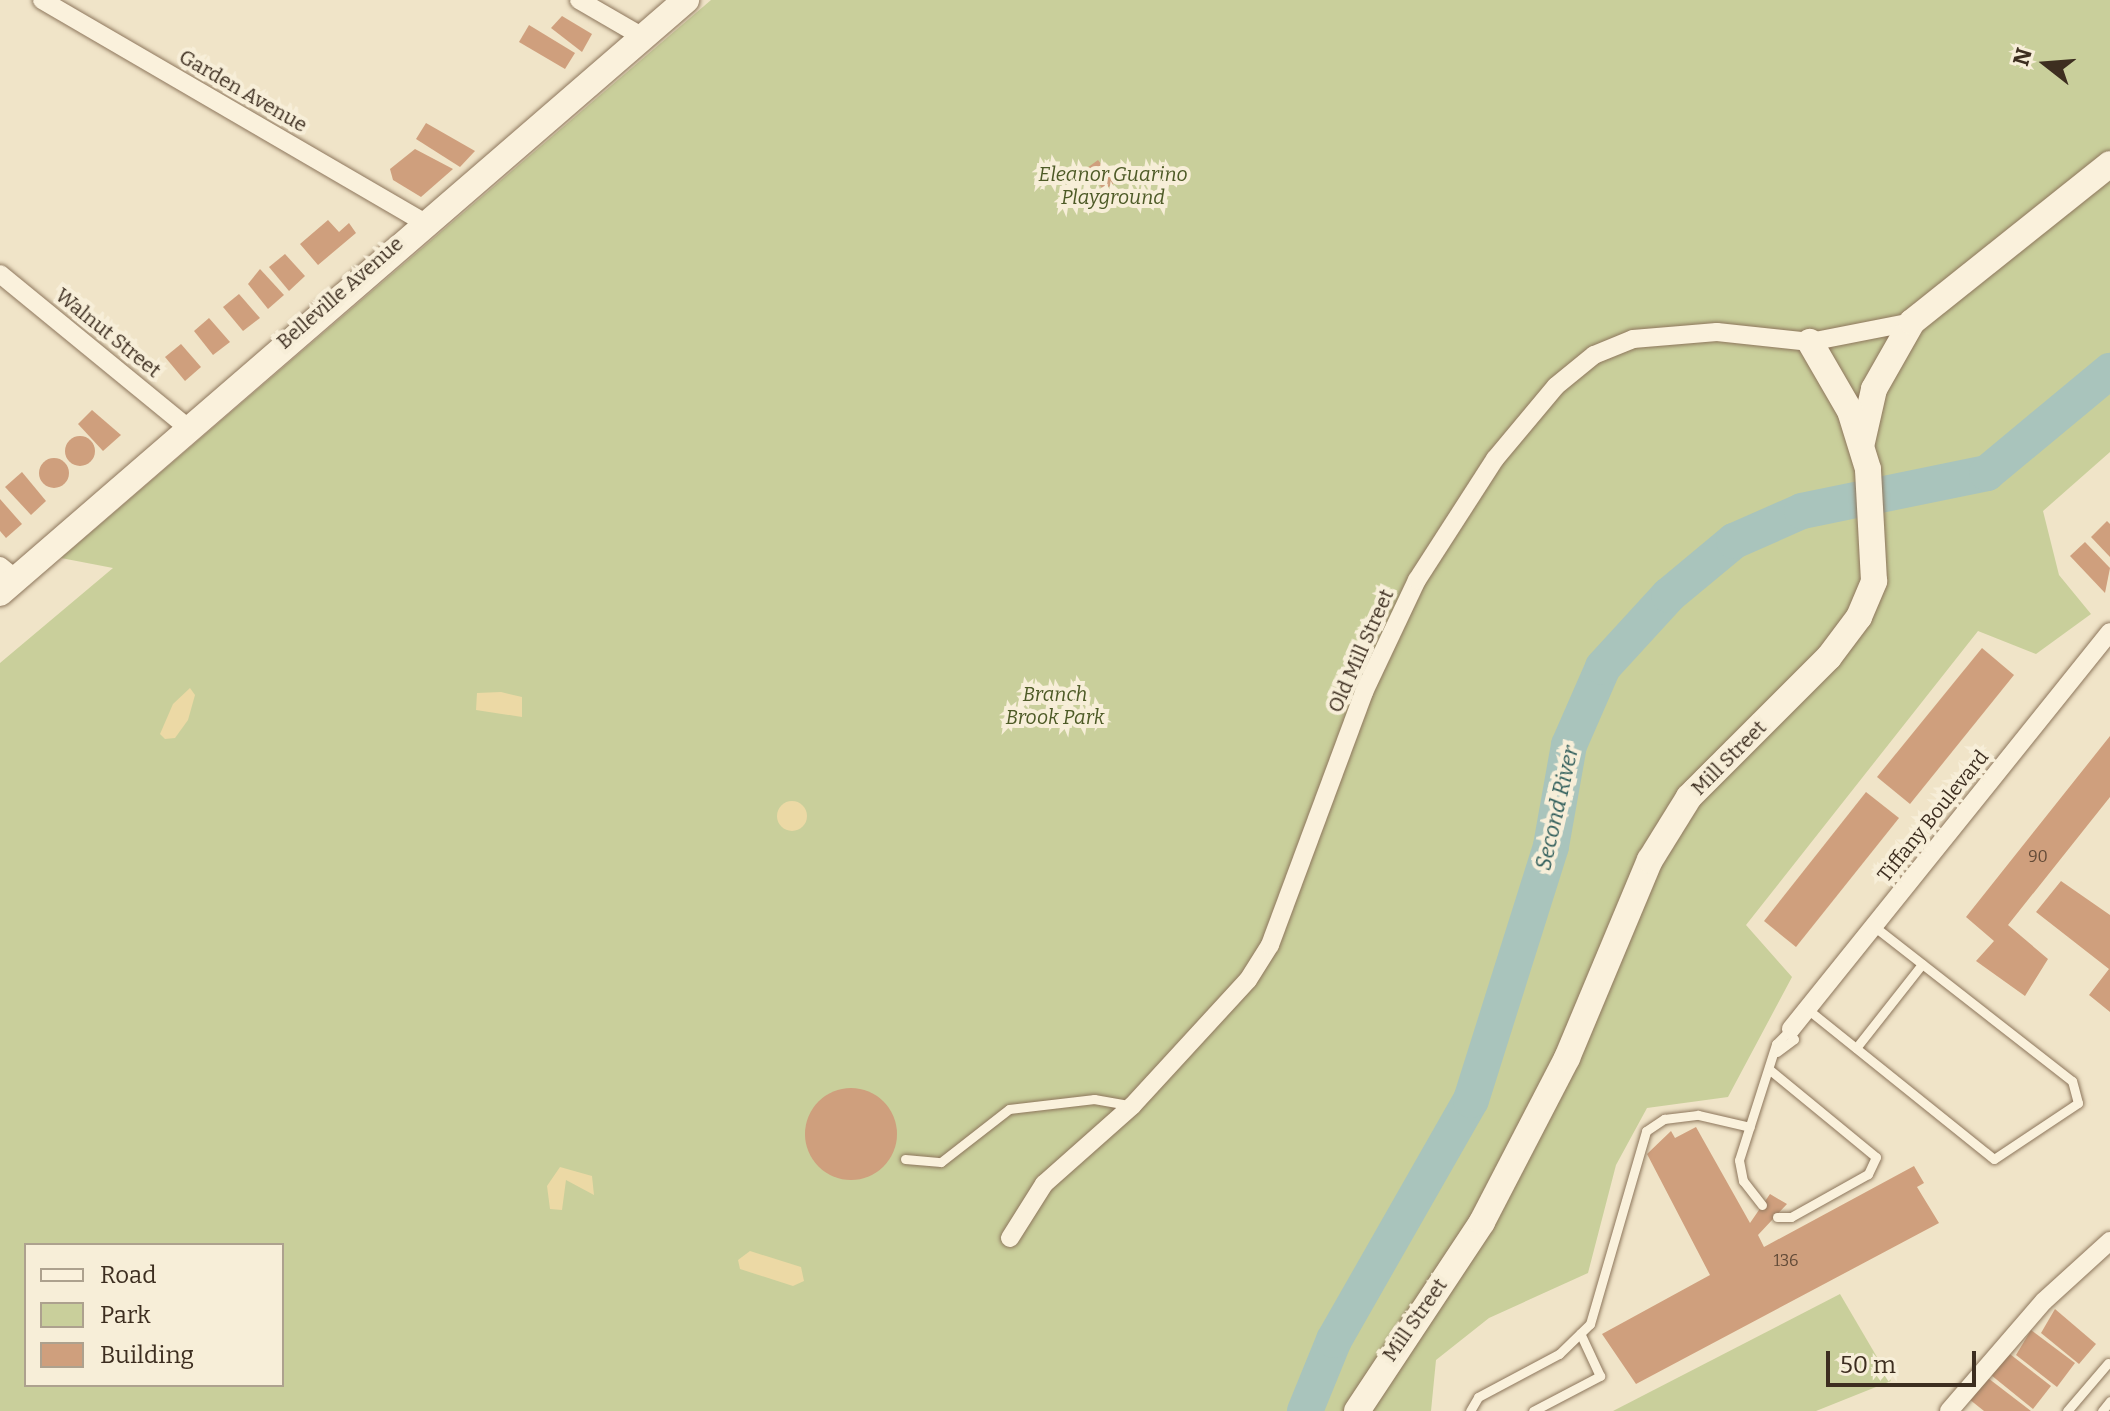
<!DOCTYPE html>
<html>
<head>
<meta charset="utf-8">
<style>
	body { margin:0 }
	#map { position:relative; width:2110px; height:1411px; overflow:hidden; background:#f0e4c8; font-family:Bitter,serif }
	div>[style] { position:absolute }
	[style*='--x'] { left:calc(var(--x)*1px); top:calc(var(--y)*1px); width:calc(var(--w)*1px); rotate:calc(var(--a)*1deg) }
	.green>* { inset:0; background:#c9cf9b }
	.sand>* { inset:0; background:#ecd9a5 }
	.round { border-radius:50% }
	.river>* { height:36px; margin:-18px; padding:0 18px; transform-origin:18px; border-radius:18px; background:#a9c4bc }
	.building>* { inset:0; background:#cf9f7d }
	.roads { filter:drop-shadow(0 0 2px #8d765c) drop-shadow(0 0 2px #8d765c) }
	.lane>* { height:9px; margin:-4.5px; padding:0 4.5px; transform-origin:4.5px; border-radius:4.5px; background:#faf1dc }
	.street>* { height:18px; margin:-9px; padding:0 9px; transform-origin:9px; border-radius:9px; background:#faf1dc }
	.secondary>* { height:26px; margin:-13px; padding:0 13px; transform-origin:13px; border-radius:13px; background:#faf1dc }
	span { translate:-50% -50%; white-space:nowrap; text-align:center; line-height:1.15; -webkit-text-stroke:8px #f7eed8; paint-order:stroke }
	.number-label { font-size:16px; color:#624a37 }
	.number-label span { -webkit-text-stroke-width:0 }
	.street-label { font-size:20px; color:#3d2e20 }
	.park-label { font-size:20px; color:#4d5a26; font-style:italic }
	.water-label { font-size:22px; color:#2f5d5a; font-style:italic }
	.legend { position:absolute; left:24px; top:1243px; width:260px; height:144px; box-sizing:border-box; background:#f7eed8; border:2px solid #ada18e; margin:0; padding:10px 14px; list-style:none; font-size:24px; color:#3d2e20 }
	.legend li { display:flex; align-items:center; gap:16px; height:40px }
	.legend b { width:40px; border:2px solid #ada18e }
	.north { position:absolute; left:2006px; top:24px; width:80px; height:80px; -webkit-text-stroke:6px #f7eed8; paint-order:stroke; rotate:287deg; font-size:22px; font-weight:700; line-height:32px; text-align:center; color:#3d2e20 }
	.north::after { content:''; display:block; margin:auto; width:28px; height:36px; background:#3d2e20; clip-path:polygon(50% 0,100% 100%,50% 72%,0 100%) }
	.scale { position:absolute; left:1826px; top:1351px; width:150px; height:36px; box-sizing:border-box; border:4px solid #3d2e20; border-top:0; padding-left:10px; font-size:24px; line-height:28px; white-space:nowrap; color:#3d2e20; -webkit-text-stroke:6px #f7eed8; paint-order:stroke }
</style>
</head>
<body>
<div id="map">
	<div class="green">
		<div style="clip-path:polygon(evenodd,711px 0,2110px 0,2110px 452px,2043px 511px,2059px 575px,2091px 614px,2036px 654px,1978px 631px,1746px 925px,1792px 977px,1728px 1097px,1647px 1108px,1616px 1165px,1588px 1273px,1489px 1318px,1436px 1360px,1431px 1411px,0 1411px,0 663px,113px 568px,61px 558px,711px 0,26px 1245px,282px 1245px,282px 1385px,26px 1385px,26px 1245px)"></div>
		<div style="clip-path:polygon(1840px 1294px,1891px 1381px,1816px 1411px,1613px 1411px)"></div>
	</div>
	<div class="sand">
		<div style="clip-path:polygon(190px 688px,195px 695px,188px 720px,175px 738px,165px 739px,160px 734px,173px 704px)"></div>
		<div style="clip-path:polygon(501px 692px,522px 697px,522px 717px,476px 710px,477px 693px)"></div>
		<div class="round" style="left:777px;top:801px;width:30px;height:30px"></div>
		<div style="clip-path:polygon(560px 1167px,592px 1176px,594px 1195px,566px 1180px,562px 1210px,550px 1209px,547px 1186px)"></div>
		<div style="clip-path:polygon(750px 1251px,801px 1267px,804px 1281px,793px 1286px,740px 1269px,738px 1260px)"></div>
	</div>
	<div class="river">
		<div style="--x:1305;--y:1411;--w:77;--a:-67.8"></div>
		<div style="--x:1334;--y:1340;--w:276;--a:-60.3"></div>
		<div style="--x:1471;--y:1100;--w:266;--a:-72.5"></div>
		<div style="--x:1551;--y:846;--w:103;--a:-79.9"></div>
		<div style="--x:1569;--y:745;--w:85;--a:-66.4"></div>
		<div style="--x:1603;--y:667;--w:98;--a:-47.5"></div>
		<div style="--x:1669;--y:595;--w:85;--a:-39.7"></div>
		<div style="--x:1734;--y:541;--w:74;--a:-23.8"></div>
		<div style="--x:1802;--y:511;--w:189;--a:-11.6"></div>
		<div style="--x:1987;--y:473;--w:160;--a:-39.7"></div>
	</div>
	<div class="building">
		<div style="clip-path:polygon(562px 16px,592px 34px,582px 52px,551px 28px)"></div>
		<div style="clip-path:polygon(529px 25px,575px 53px,565px 69px,519px 42px)"></div>
		<div style="clip-path:polygon(426px 123px,475px 151px,460px 167px,416px 139px)"></div>
		<div style="clip-path:polygon(415px 149px,453px 169px,421px 197px,393px 180px,390px 169px)"></div>
		<div style="clip-path:polygon(1098px 160px,1115px 182px,1104px 191px,1087px 168px)"></div>
		<div style="clip-path:polygon(328px 220px,339px 232px,349px 223px,356px 233px,318px 265px,300px 244px)"></div>
		<div style="clip-path:polygon(285px 254px,305px 276px,289px 291px,269px 267px)"></div>
		<div style="clip-path:polygon(260px 269px,284px 295px,268px 309px,248px 284px)"></div>
		<div style="clip-path:polygon(239px 294px,260px 318px,243px 331px,223px 307px)"></div>
		<div style="clip-path:polygon(209px 318px,230px 342px,213px 355px,194px 331px)"></div>
		<div style="clip-path:polygon(181px 344px,201px 367px,185px 381px,165px 357px)"></div>
		<div style="clip-path:polygon(92px 410px,121px 435px,103px 451px,78px 424px)"></div>
		<div class="round" style="left:65px;top:436px;width:30px;height:30px"></div>
		<div class="round" style="left:39px;top:458px;width:30px;height:30px"></div>
		<div style="clip-path:polygon(22px 472px,46px 501px,31px 515px,5px 487px)"></div>
		<div style="clip-path:polygon(0 499px,22px 524px,6px 538px,0 531px)"></div>
		<div style="clip-path:polygon(2107px 521px,2110px 524px,2110px 557px,2091px 537px)"></div>
		<div style="clip-path:polygon(2085px 542px,2110px 568px,2105px 593px,2070px 556px)"></div>
		<div style="clip-path:polygon(1982px 648px,2014px 675px,1910px 804px,1877px 777px)"></div>
		<div style="clip-path:polygon(2110px 736px,2110px 797px,2008px 925px,2048px 959px,2025px 996px,1976px 961px,1994px 941px,1966px 917px)"></div>
		<div style="clip-path:polygon(1866px 792px,1899px 818px,1796px 947px,1764px 921px)"></div>
		<div style="clip-path:polygon(2061px 881px,2110px 915px,2110px 1012px,2089px 995px,2109px 969px,2036px 912px)"></div>
		<div class="round" style="left:805px;top:1088px;width:92px;height:92px"></div>
		<div style="clip-path:polygon(1696px 1127px,1750px 1223px,1770px 1194px,1787px 1204px,1758px 1235px,1764px 1247px,1914px 1166px,1924px 1183px,1917px 1187px,1939px 1223px,1636px 1384px,1602px 1334px,1710px 1275px,1647px 1154px,1671px 1131px,1675px 1138px)"></div>
		<div style="clip-path:polygon(2055px 1309px,2096px 1344px,2079px 1364px,2041px 1333px)"></div>
		<div style="clip-path:polygon(2031px 1330px,2075px 1363px,2057px 1387px,2016px 1355px)"></div>
		<div style="clip-path:polygon(2006px 1351px,2051px 1386px,2033px 1409px,1991px 1375px)"></div>
		<div style="clip-path:polygon(1984px 1375px,2031px 1411px,1984px 1411px,1969px 1399px)"></div>
	</div>
	<div class="roads">
		<div class="lane">
			<div style="--x:1806;--y:1008;--w:241;--a:38.8"></div>
			<div style="--x:1994;--y:1159;--w:101;--a:-33.7"></div>
			<div style="--x:2078;--y:1103;--w:23;--a:-105"></div>
			<div style="--x:2072;--y:1081;--w:254;--a:-142"></div>
			<div style="--x:1856;--y:1048;--w:107;--a:-51.8"></div>
			<div style="--x:1777;--y:1052;--w:21;--a:-37"></div>
			<div style="--x:1794;--y:1039;--w:9;--a:-126"></div>
			<div style="--x:1770;--y:1070;--w:137;--a:39.4"></div>
			<div style="--x:1876;--y:1157;--w:19;--a:115"></div>
			<div style="--x:1868;--y:1174;--w:88;--a:150.8"></div>
			<div style="--x:1791;--y:1217;--w:14;--a:180"></div>
			<div style="--x:905;--y:1159;--w:36;--a:5"></div>
			<div style="--x:941;--y:1162;--w:86;--a:-37.9"></div>
			<div style="--x:1009;--y:1109;--w:86;--a:-6.7"></div>
			<div style="--x:1094;--y:1099;--w:39;--a:10"></div>
			<div style="--x:1762;--y:1205;--w:31;--a:-128"></div>
			<div style="--x:1743;--y:1181;--w:21;--a:-101"></div>
			<div style="--x:1739;--y:1160;--w:122;--a:-72.3"></div>
			<div style="--x:1776;--y:1044;--w:21;--a:-45"></div>
			<div style="--x:1470;--y:1411;--w:16;--a:-60"></div>
			<div style="--x:1478;--y:1397;--w:92;--a:-28"></div>
			<div style="--x:1559;--y:1354;--w:43;--a:-44.1"></div>
			<div style="--x:1590;--y:1324;--w:201;--a:-73.8"></div>
			<div style="--x:1646;--y:1131;--w:22;--a:-34"></div>
			<div style="--x:1664;--y:1119;--w:34;--a:-7"></div>
			<div style="--x:1698;--y:1115;--w:53;--a:13"></div>
			<div style="--x:1533;--y:1411;--w:76;--a:-27.6"></div>
			<div style="--x:1600;--y:1376;--w:47;--a:-114.9"></div>
			<div style="--x:2067;--y:1411;--w:63;--a:-49.5"></div>
			<div style="--x:2102;--y:1411;--w:13;--a:-51"></div>
		</div>
		<div class="street">
			<div style="--x:42;--y:0;--w:440;--a:30.2"></div>
			<div style="--x:579;--y:0;--w:72;--a:30.1"></div>
			<div style="--x:0;--y:274;--w:242;--a:39.3"></div>
			<div style="--x:0;--y:566;--w:21;--a:39"></div>
			<div style="--x:1791;--y:1029;--w:509;--a:-51.22"></div>
			<div style="--x:1010;--y:1238;--w:64;--a:-57.8"></div>
			<div style="--x:1044;--y:1184;--w:118;--a:-41.6"></div>
			<div style="--x:1132;--y:1106;--w:171;--a:-47.4"></div>
			<div style="--x:1248;--y:980;--w:41;--a:-57.8"></div>
			<div style="--x:1270;--y:945;--w:270;--a:-69.6"></div>
			<div style="--x:1364;--y:692;--w:124;--a:-64.7"></div>
			<div style="--x:1417;--y:580;--w:144;--a:-57.2"></div>
			<div style="--x:1495;--y:459;--w:95;--a:-50.1"></div>
			<div style="--x:1556;--y:386;--w:49;--a:-39.2"></div>
			<div style="--x:1594;--y:355;--w:42;--a:-22.3"></div>
			<div style="--x:1633;--y:339;--w:84;--a:-4.8"></div>
			<div style="--x:1717;--y:332;--w:94;--a:6.1"></div>
			<div style="--x:1810;--y:342;--w:104;--a:-11.1"></div>
			<div style="--x:1949;--y:1411;--w:145;--a:-49.2"></div>
			<div style="--x:2044;--y:1301;--w:89;--a:-42.3"></div>
		</div>
		<div class="secondary">
			<div style="--x:1862;--y:442;--w:54;--a:-77.2"></div>
			<div style="--x:1874;--y:389;--w:77;--a:-60.4"></div>
			<div style="--x:1912;--y:322;--w:253;--a:-38.6"></div>
			<div style="--x:0;--y:593;--w:907;--a:-40.84"></div>
			<div style="--x:1357;--y:1411;--w:227;--a:-56.5"></div>
			<div style="--x:1482;--y:1222;--w:185;--a:-62.6"></div>
			<div style="--x:1567;--y:1058;--w:215;--a:-67.3"></div>
			<div style="--x:1650;--y:860;--w:74;--a:-58.2"></div>
			<div style="--x:1689;--y:797;--w:198;--a:-45"></div>
			<div style="--x:1829;--y:657;--w:50;--a:-53.1"></div>
			<div style="--x:1859;--y:617;--w:39;--a:-67"></div>
			<div style="--x:1874;--y:581;--w:112;--a:-93.1"></div>
			<div style="--x:1868;--y:469;--w:61;--a:-107.2"></div>
			<div style="--x:1850;--y:411;--w:80;--a:-120.1"></div>
		</div>
	</div>
	<div class="number-label">
		<span style="left:2038px;top:857px">90</span>
		<span style="left:1786px;top:1261px">136</span>
	</div>
	<div class="street-label">
		<span style="left:243px;top:91px;rotate:30deg">Garden Avenue</span>
		<span style="left:340px;top:293px;rotate:-41deg">Belleville Avenue</span>
		<span style="left:108px;top:333px;rotate:39deg">Walnut Street</span>
		<span style="left:1361px;top:651px;rotate:-66deg">Old Mill Street</span>
		<span style="left:1729px;top:758px;rotate:-45deg">Mill Street</span>
		<span style="left:1933px;top:816px;rotate:-51deg">Tiffany Boulevard</span>
		<span style="left:1415px;top:1320px;rotate:-55deg">Mill Street</span>
	</div>
	<div class="park-label">
		<span style="left:1113px;top:186px">Eleanor Guarino<br>Playground</span>
		<span style="left:1055px;top:706px">Branch<br>Brook Park</span>
	</div>
	<div class="water-label">
		<span style="left:1557px;top:808px;rotate:-77deg">Second River</span>
	</div>
	<ul class="legend">
	<li><b style="height:10px;background:#faf1dc"></b>Road</li>
	<li><b style="height:22px;background:#c9cf9b"></b>Park</li>
	<li><b style="height:22px;background:#cf9f7d"></b>Building</li>
	</ul>
	<div class="north">N</div>
	<div class="scale">50 m</div>
</div>
</body>
</html>
